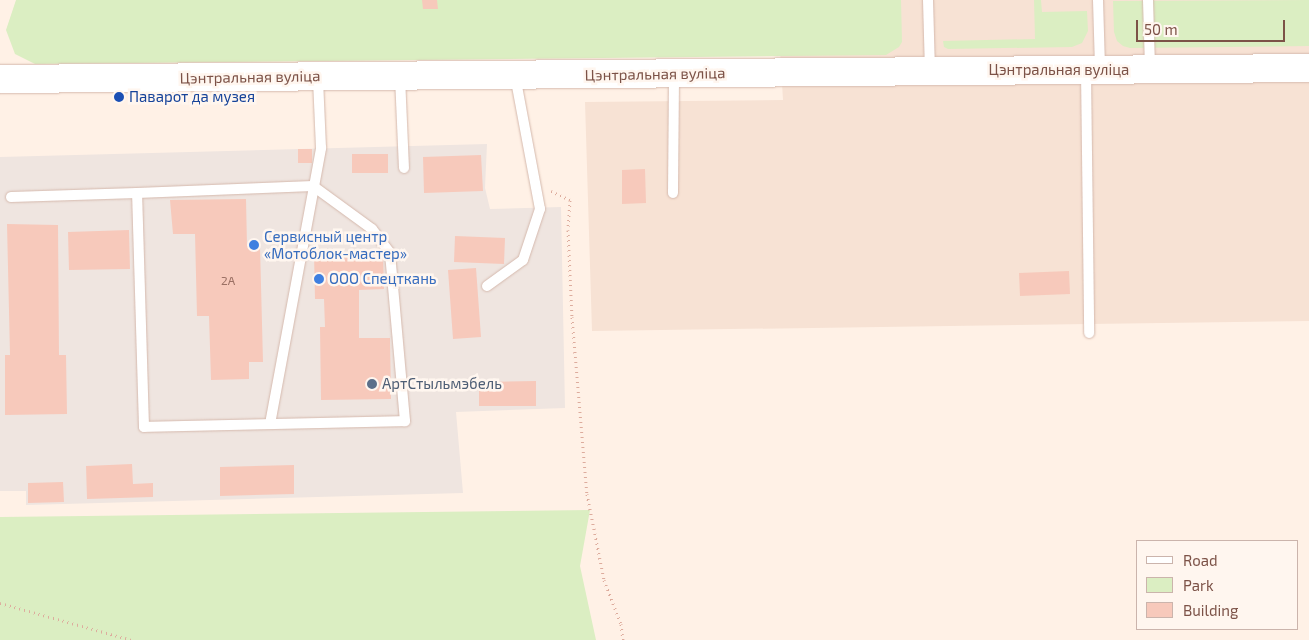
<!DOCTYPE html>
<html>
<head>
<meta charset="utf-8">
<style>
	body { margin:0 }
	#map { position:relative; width:1309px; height:640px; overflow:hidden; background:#fff1e6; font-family:"Exo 2",sans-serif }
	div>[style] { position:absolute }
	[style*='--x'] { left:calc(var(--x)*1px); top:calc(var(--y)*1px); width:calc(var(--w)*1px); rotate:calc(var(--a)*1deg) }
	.residential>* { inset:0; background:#f7e2d4 }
	.industrial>* { inset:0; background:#efe5e0 }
	.green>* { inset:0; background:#dbeec2 }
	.building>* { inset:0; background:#f7c9bb }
	.path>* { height:3px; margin-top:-1.5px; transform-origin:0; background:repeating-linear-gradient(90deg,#ddac9d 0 1px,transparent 0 5px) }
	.roads { filter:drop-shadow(0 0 1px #d5b9ad) drop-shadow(0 0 1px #d5b9ad) }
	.lane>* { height:10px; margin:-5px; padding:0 5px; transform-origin:5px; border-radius:5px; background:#fff }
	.secondary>* { height:28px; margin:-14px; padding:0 14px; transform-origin:14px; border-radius:14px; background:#fff }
	.dots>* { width:14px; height:14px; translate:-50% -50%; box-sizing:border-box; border:2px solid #fff6ef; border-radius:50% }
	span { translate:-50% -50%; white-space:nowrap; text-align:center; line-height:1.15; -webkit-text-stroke:5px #fff6ef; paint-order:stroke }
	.number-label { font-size:12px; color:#9b7064 }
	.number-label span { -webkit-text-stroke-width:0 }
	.street-label { font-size:15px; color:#7c5247 }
	.transit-label { font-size:15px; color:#164399 }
	.left { translate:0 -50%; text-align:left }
	.shop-label { font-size:15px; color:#366cbe }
	.service-label { font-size:15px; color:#4e5e75 }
	.legend { position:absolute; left:1136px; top:540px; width:162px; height:90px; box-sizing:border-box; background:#fff6ef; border:1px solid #cbb4ac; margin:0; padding:6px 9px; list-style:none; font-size:15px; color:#7c5247 }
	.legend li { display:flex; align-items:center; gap:10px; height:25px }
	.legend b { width:25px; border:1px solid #cbb4ac }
	.scale { position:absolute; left:1136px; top:20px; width:149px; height:22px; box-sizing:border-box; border:2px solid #7c5247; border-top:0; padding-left:6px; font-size:15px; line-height:18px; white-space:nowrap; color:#7c5247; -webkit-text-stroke:4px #fff6ef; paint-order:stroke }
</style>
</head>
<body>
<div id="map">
	<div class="residential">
		<div style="clip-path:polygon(777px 0,1309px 0,1309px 321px,592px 331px,585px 102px,783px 100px)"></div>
	</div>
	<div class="industrial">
		<div style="clip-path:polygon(487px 144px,485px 188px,490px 209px,561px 207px,565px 408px,456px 412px,463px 493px,26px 505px,26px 491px,0 491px,0 157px)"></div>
	</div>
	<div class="green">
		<div style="clip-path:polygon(16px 0,901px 0,902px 42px,899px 47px,886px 55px,35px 64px,15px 54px,6px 30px)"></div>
		<div style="clip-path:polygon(1034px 0,1041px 0,1042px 12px,1087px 11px,1088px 31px,1082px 43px,1072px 47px,948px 49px,944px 47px,943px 41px,1035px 39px)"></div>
		<div style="clip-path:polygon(1309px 0,1309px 46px,1130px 48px,1123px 46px,1117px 41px,1114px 32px,1113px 1px)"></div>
		<div style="clip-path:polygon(590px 510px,580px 566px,596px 640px,0 640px,0 517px)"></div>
	</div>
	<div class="building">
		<div style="clip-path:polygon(422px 0,437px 0,438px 9px,423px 9px)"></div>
		<div style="clip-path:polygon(298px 149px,312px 149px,312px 163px,298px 163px)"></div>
		<div style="clip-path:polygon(352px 154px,388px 154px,388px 173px,352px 173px)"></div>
		<div style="clip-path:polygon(481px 155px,483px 191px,424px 193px,423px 157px)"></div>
		<div style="clip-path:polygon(645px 169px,646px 203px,622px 204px,622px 170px)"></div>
		<div style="clip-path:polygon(246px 199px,247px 246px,260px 246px,263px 362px,249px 362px,249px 379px,211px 380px,209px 316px,197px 316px,195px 234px,173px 234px,170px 200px)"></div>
		<div style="clip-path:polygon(7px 224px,58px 225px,59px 355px,66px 355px,67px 414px,5px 415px,5px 355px,10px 355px)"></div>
		<div style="clip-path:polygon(129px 230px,130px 269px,69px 270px,68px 232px)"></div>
		<div style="clip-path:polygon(455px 236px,505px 238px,504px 264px,454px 262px)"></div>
		<div style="clip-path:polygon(314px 253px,383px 253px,384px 289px,359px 290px,359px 338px,390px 338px,391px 399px,321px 400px,320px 327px,325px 327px,324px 299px,315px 299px)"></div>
		<div style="clip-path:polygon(476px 268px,481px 337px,453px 339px,448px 270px)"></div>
		<div style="clip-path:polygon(1069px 271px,1070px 294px,1020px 296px,1019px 273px)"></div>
		<div style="clip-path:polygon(536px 381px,536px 406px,479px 406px,479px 382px)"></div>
		<div style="clip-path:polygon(132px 464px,133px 484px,153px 483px,153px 497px,87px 499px,86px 466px)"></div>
		<div style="clip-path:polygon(294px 465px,294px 494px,220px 496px,220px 467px)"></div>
		<div style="clip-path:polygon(63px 482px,64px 502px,28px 503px,28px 483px)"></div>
	</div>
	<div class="path">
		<div style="--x:551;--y:191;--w:21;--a:25"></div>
		<div style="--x:570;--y:200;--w:30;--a:94"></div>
		<div style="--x:568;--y:230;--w:87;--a:87.4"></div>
		<div style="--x:572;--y:317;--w:178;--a:85.2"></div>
		<div style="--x:587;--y:494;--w:88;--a:78.8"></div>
		<div style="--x:604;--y:580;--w:47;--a:68.9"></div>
		<div style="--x:621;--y:624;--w:16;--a:83"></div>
		<div style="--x:0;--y:603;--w:137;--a:15.7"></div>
	</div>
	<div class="roads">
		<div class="lane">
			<div style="--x:928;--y:0;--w:70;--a:88.4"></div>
			<div style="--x:1098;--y:0;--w:69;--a:88.3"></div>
			<div style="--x:1148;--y:0;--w:69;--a:88.3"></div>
			<div style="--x:1086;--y:71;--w:262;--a:89.3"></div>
			<div style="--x:400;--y:77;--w:91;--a:87.5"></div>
			<div style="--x:673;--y:193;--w:118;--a:-89.5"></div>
			<div style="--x:11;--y:197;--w:126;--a:-1.8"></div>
			<div style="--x:137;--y:193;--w:176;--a:-2.3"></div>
			<div style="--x:313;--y:186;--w:73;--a:36.1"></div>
			<div style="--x:372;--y:229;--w:30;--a:53"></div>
			<div style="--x:390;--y:253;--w:169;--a:84.9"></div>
			<div style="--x:405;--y:421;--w:261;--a:178.7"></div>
			<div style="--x:144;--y:427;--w:234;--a:-91.7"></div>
			<div style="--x:487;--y:286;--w:44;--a:-35.8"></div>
			<div style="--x:523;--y:260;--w:54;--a:-71.6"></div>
			<div style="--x:540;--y:209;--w:135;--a:-100.6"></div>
			<div style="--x:270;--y:424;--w:281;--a:-79.5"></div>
			<div style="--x:321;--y:148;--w:70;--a:-92.5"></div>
		</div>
		<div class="secondary">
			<div style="--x:0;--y:79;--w:1309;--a:-0.48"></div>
		</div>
	</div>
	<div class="dots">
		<div style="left:119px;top:97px;background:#1a4fb4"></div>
		<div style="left:254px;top:245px;background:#3f7fe0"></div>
		<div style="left:319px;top:279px;background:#3f7fe0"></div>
		<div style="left:372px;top:384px;background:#5c6f8a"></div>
	</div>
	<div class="number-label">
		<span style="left:228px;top:281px">2А</span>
	</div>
	<div class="street-label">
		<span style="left:1059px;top:70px">Цэнтральная вуліца</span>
		<span style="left:655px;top:74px;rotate:-1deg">Цэнтральная вуліца</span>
		<span style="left:250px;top:77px;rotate:-1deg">Цэнтральная вуліца</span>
	</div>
	<div class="transit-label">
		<span class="left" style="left:129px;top:97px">Паварот да музея</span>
	</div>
	<div class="shop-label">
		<span class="left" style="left:264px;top:245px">Сервисный центр<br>«Мотоблок-мастер»</span>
		<span class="left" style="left:329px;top:279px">ООО Спецткань</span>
	</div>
	<div class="service-label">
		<span class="left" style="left:382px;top:384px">АртСтыльмэбель</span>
	</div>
	<ul class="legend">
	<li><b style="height:6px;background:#fff"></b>Road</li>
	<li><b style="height:14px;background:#dbeec2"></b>Park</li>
	<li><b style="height:14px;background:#f7c9bb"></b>Building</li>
	</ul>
	<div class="scale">50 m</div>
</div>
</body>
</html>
